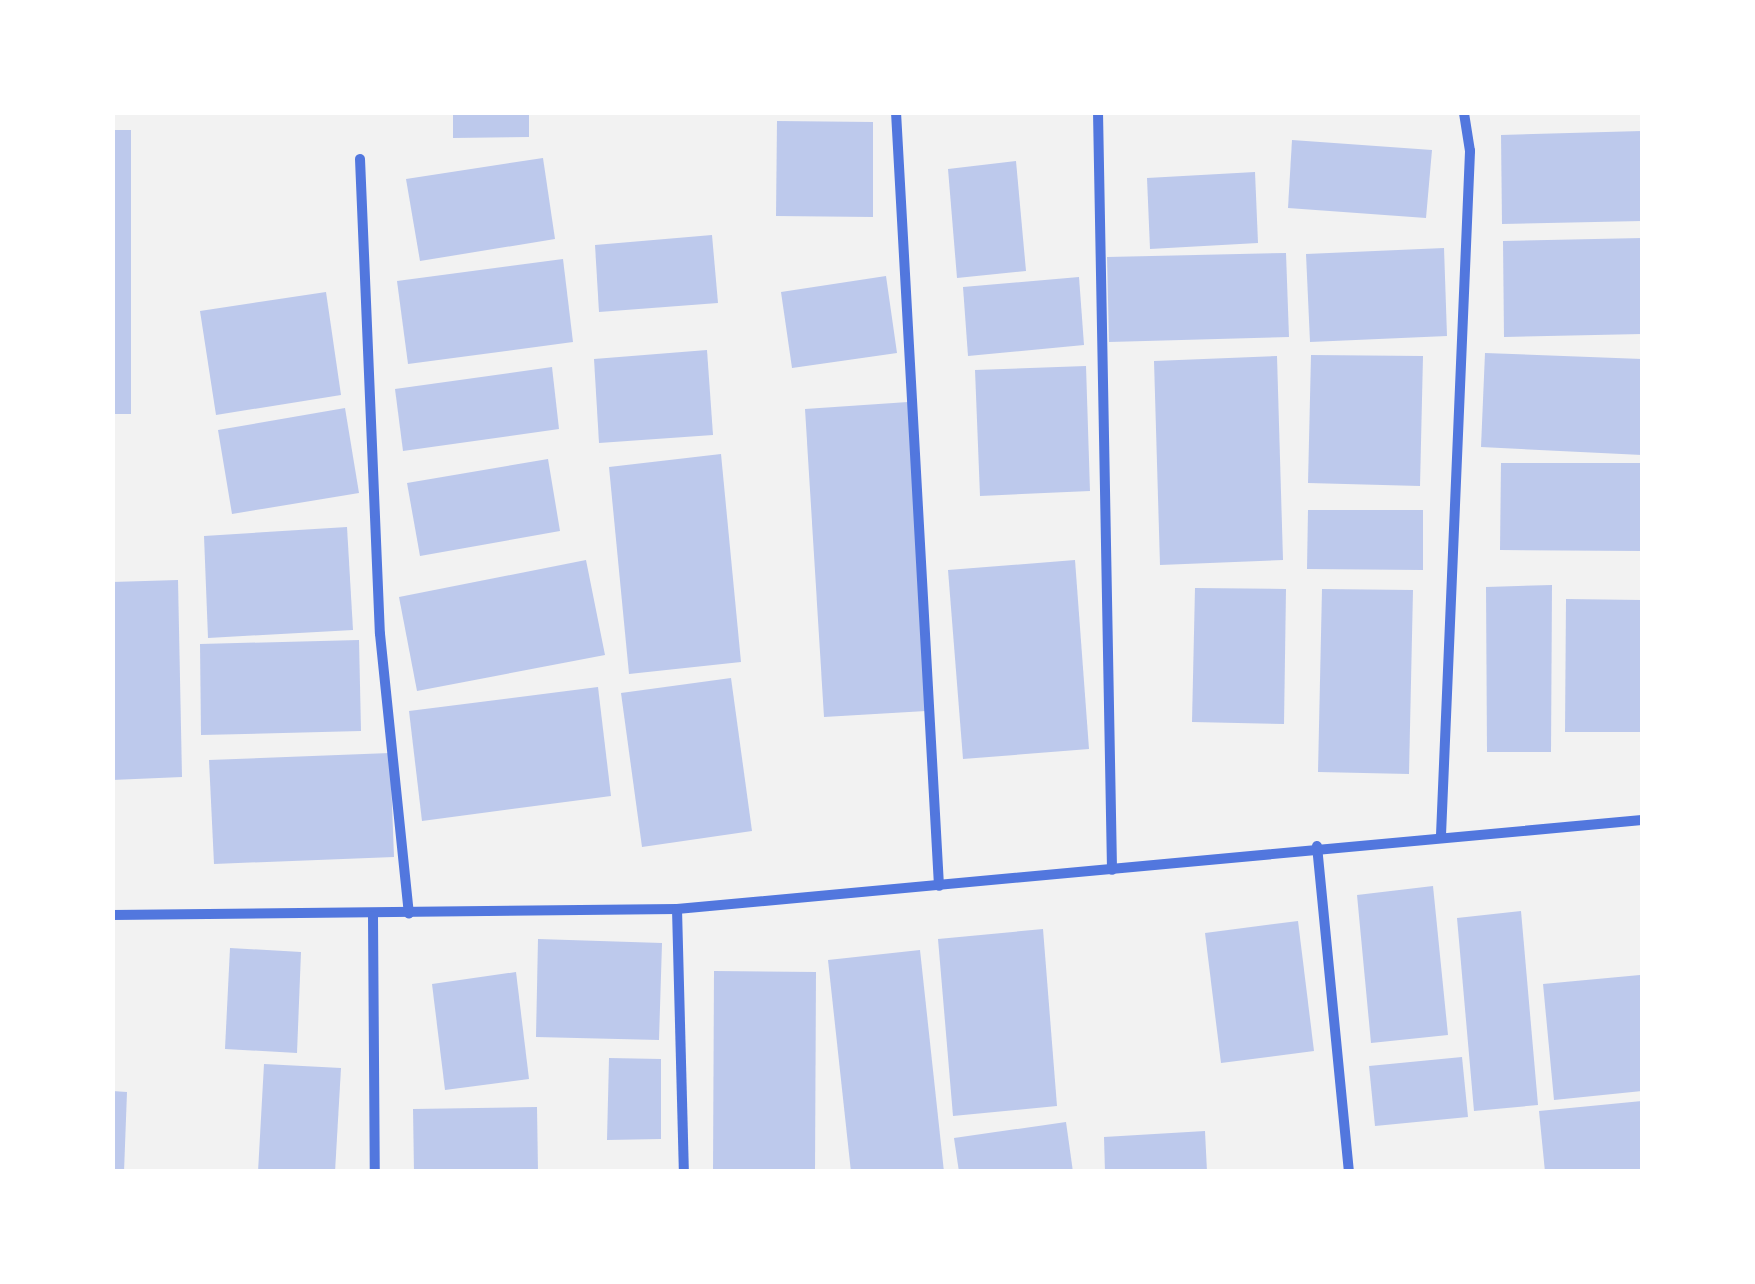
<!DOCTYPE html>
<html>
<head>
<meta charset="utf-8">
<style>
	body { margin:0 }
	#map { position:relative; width:1755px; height:1284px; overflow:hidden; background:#f2f2f2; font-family:"Roboto Condensed",sans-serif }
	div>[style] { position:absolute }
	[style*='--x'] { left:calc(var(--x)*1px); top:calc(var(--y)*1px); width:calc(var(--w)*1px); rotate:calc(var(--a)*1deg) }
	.building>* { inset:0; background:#bdc9ec }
	.minor>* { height:10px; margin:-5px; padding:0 5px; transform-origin:5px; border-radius:5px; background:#5277de }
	span { translate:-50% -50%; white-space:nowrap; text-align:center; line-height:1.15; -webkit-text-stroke:8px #fff; paint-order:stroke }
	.frame { position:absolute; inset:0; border:115px solid #fff; pointer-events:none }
</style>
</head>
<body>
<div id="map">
	<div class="building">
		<div style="clip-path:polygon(453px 112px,529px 112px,529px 137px,453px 138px)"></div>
		<div style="clip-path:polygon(777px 121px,873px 122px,873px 217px,776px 216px)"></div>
		<div style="clip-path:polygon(112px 130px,131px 130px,131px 414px,112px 414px)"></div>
		<div style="clip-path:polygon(1642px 131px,1642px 221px,1502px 224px,1501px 135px)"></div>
		<div style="clip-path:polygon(1292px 140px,1432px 150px,1426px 218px,1288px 208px)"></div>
		<div style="clip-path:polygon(543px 158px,555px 239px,420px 261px,406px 179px)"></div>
		<div style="clip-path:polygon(1016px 161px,1026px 271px,957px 278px,948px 169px)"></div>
		<div style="clip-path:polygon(1255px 172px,1258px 243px,1150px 249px,1147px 178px)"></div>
		<div style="clip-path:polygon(712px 235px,718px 303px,599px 312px,595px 245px)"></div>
		<div style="clip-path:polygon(1642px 238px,1642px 334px,1504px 337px,1503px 241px)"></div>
		<div style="clip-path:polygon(1444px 248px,1447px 336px,1310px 342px,1306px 254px)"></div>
		<div style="clip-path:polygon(1286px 253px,1289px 337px,1109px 342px,1107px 257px)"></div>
		<div style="clip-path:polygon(563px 259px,573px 342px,408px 364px,397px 281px)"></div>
		<div style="clip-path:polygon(886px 276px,897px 353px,792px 368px,781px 292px)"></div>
		<div style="clip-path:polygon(1079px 277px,1084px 345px,968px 356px,963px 287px)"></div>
		<div style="clip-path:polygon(326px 292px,341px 395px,216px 415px,200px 311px)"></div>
		<div style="clip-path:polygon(707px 350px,713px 435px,599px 443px,594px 359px)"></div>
		<div style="clip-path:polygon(1485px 353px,1642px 359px,1642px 455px,1481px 447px)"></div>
		<div style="clip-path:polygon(1311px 355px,1423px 356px,1420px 486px,1308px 483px)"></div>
		<div style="clip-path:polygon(1277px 356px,1283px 560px,1160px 565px,1154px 361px)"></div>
		<div style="clip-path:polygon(1086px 366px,1090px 491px,980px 496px,975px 370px)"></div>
		<div style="clip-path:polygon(552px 367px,559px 429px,403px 451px,395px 389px)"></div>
		<div style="clip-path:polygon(908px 402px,926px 711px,824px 717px,805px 409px)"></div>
		<div style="clip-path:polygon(345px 408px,359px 493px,232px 514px,218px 430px)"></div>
		<div style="clip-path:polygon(721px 454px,741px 662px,629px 674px,609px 467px)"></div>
		<div style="clip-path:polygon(548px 459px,560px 531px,420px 556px,407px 483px)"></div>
		<div style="clip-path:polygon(1501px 463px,1642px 463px,1642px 551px,1500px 550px)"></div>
		<div style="clip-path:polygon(1308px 510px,1423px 510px,1423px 570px,1307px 569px)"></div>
		<div style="clip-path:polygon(347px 527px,353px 630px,208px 638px,204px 536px)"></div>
		<div style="clip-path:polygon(586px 560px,605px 655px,417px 691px,399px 597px)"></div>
		<div style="clip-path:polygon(1075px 560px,1089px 749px,963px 759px,948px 570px)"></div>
		<div style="clip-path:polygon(178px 580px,182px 777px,112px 780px,112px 582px)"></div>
		<div style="clip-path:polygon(1552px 585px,1551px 752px,1487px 752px,1486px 587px)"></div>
		<div style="clip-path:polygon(1195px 588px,1286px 589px,1284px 724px,1192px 722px)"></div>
		<div style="clip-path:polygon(1322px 589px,1413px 590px,1409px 774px,1318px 772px)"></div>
		<div style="clip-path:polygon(1566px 599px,1642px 600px,1642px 732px,1565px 732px)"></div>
		<div style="clip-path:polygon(359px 640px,361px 731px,201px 735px,200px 644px)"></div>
		<div style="clip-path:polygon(731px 678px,752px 831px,642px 847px,621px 693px)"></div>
		<div style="clip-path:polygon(598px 687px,611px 796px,422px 821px,409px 711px)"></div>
		<div style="clip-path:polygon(390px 753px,394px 857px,214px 864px,209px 760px)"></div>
		<div style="clip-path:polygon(1433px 886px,1448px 1035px,1371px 1043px,1357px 895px)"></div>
		<div style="clip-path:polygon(1521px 911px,1538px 1105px,1474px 1111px,1457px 918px)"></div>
		<div style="clip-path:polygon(1298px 921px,1314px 1051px,1221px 1063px,1205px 933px)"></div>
		<div style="clip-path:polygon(1043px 929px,1057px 1106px,953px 1116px,938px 939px)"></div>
		<div style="clip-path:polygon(538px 939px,662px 943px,659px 1040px,536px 1037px)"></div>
		<div style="clip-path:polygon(230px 948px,301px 952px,297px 1053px,225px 1049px)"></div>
		<div style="clip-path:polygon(920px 950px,944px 1172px,851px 1172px,828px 960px)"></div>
		<div style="clip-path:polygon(714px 971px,816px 972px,815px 1172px,713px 1172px)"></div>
		<div style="clip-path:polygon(516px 972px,529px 1079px,445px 1090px,432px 984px)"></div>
		<div style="clip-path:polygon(1640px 975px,1642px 1091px,1554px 1100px,1543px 984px)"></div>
		<div style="clip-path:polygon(1462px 1057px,1468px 1117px,1375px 1126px,1369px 1066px)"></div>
		<div style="clip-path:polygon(609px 1058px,661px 1059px,661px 1139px,607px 1140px)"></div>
		<div style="clip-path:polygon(264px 1064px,341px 1068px,335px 1172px,258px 1172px)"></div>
		<div style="clip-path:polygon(112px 1091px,127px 1092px,124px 1172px,112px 1172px)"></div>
		<div style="clip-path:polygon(1642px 1101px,1642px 1172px,1545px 1172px,1539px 1111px)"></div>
		<div style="clip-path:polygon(537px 1107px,538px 1172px,414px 1172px,413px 1109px)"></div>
		<div style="clip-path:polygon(1066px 1122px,1073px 1172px,959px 1172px,954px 1138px)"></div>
		<div style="clip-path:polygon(1205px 1131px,1207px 1172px,1105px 1172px,1104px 1137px)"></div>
	</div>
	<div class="minor">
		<div style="--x:896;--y:112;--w:775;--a:86.82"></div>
		<div style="--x:1098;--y:112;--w:758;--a:88.94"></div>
		<div style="--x:360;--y:159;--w:475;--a:87.6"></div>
		<div style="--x:380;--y:634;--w:281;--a:84.1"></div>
		<div style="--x:1441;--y:835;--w:685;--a:-87.57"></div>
		<div style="--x:1470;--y:151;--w:39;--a:-99"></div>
		<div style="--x:1317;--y:846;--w:328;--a:84.4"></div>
		<div style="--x:677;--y:909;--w:263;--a:88.5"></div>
		<div style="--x:112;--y:915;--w:565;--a:-0.61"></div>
		<div style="--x:677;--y:909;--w:969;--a:-5.27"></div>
		<div style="--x:373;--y:916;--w:256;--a:89.6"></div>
	</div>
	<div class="frame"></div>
</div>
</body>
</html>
